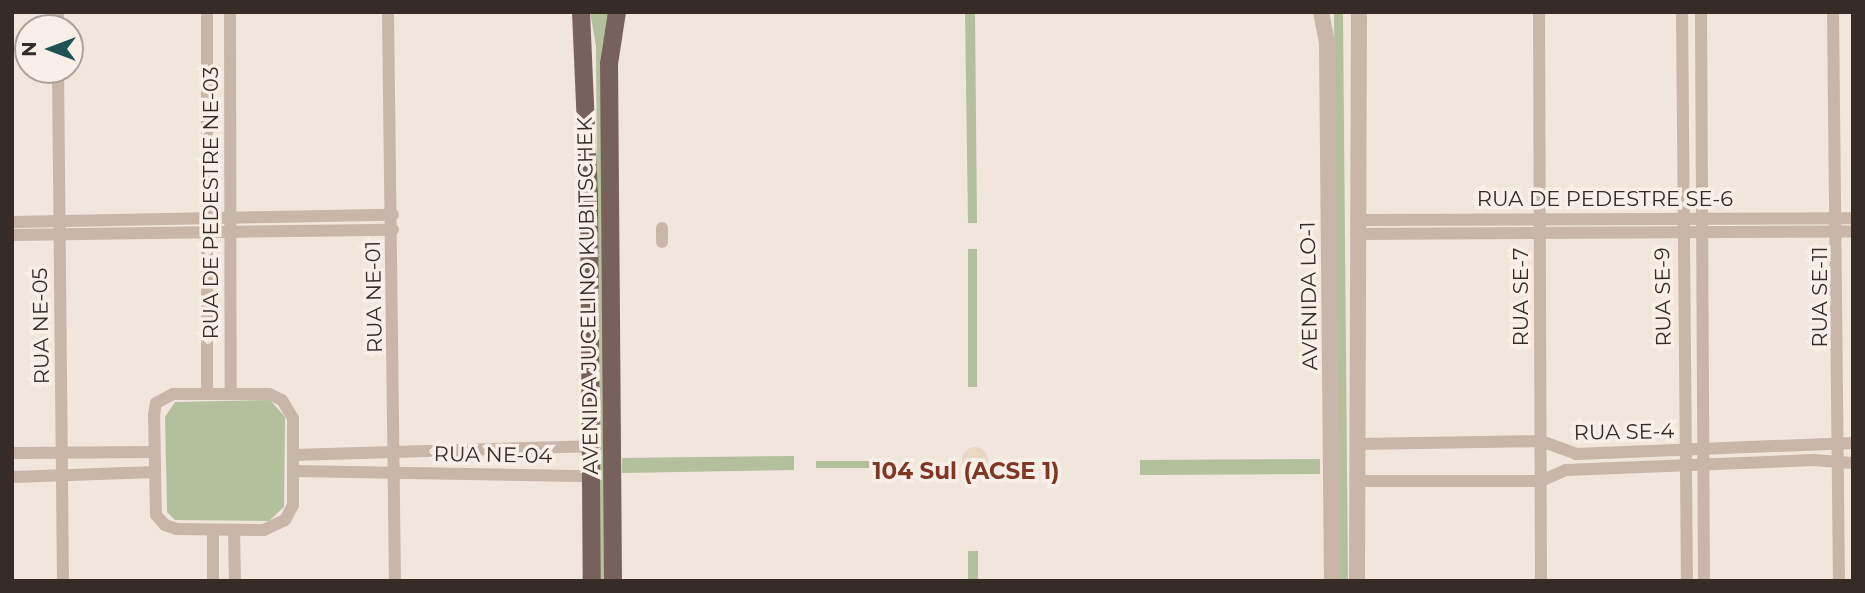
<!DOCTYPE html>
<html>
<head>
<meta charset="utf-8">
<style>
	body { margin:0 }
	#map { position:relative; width:1865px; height:593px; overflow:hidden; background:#f0e6db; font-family:Montserrat,sans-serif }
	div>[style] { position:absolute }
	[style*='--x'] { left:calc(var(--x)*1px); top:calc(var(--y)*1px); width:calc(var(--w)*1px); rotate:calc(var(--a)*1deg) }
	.green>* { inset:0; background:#b4bf9c }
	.plaza>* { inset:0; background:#e8d7c3 }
	.round { border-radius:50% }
	.minor>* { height:12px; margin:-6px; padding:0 6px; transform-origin:6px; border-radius:6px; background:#c8b6a8 }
	.tertiary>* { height:16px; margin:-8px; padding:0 8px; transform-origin:8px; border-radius:8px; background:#c8b6a8 }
	.primary>* { height:18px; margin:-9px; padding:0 9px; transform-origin:9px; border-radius:9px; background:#76625a }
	span { translate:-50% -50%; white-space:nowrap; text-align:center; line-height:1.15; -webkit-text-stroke:7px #f8f0e8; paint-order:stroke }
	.street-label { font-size:21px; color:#352c28 }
	.neighbourhood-label { font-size:23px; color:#803825; font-weight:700 }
	.frame { position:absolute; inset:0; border:14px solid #352c28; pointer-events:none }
	.north { position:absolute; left:14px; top:14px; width:70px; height:70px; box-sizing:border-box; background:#f8f0e8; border:2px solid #aaa29b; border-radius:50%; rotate:270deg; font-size:19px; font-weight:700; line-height:28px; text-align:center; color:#352c28 }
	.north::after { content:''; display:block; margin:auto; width:24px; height:32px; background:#205254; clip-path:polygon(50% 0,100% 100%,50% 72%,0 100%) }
</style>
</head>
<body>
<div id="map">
	<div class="green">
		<div style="clip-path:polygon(590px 12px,610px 12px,609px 581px,600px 581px,596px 46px)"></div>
		<div style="clip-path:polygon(965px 12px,975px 12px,977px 223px,968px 223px)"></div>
		<div style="clip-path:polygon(1334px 14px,1343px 14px,1348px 581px,1339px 581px)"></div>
		<div style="clip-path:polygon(968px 249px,977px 249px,977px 387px,968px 387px)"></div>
		<div style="clip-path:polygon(270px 400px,285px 417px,284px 507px,269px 521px,175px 520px,167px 512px,165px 417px,175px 402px)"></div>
		<div style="clip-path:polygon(794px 456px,794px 470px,622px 473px,622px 458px)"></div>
		<div style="clip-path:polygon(1320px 459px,1320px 474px,1140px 475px,1140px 460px)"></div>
		<div style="clip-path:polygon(816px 461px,886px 461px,887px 468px,816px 468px)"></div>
		<div style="clip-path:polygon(968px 551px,978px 551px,978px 581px,968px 581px)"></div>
	</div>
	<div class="plaza">
		<div class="round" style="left:962px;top:447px;width:26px;height:26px"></div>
	</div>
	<div class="minor">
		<div style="--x:58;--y:12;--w:16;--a:90"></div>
		<div style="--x:207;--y:12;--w:382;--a:90"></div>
		<div style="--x:230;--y:12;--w:382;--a:89.9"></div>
		<div style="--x:388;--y:12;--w:569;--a:89.3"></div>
		<div style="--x:1539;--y:12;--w:569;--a:89.8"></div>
		<div style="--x:1682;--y:12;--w:569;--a:89.5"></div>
		<div style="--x:1701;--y:12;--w:569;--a:89.7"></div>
		<div style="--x:1833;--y:12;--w:569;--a:89.4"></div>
		<div style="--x:58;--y:70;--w:511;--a:89.44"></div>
		<div style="--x:1356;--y:220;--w:497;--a:-0.2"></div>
		<div style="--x:12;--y:222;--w:381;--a:-1.1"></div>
		<div style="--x:662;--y:228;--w:14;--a:90"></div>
		<div style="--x:1356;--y:234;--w:497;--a:-0.3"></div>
		<div style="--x:12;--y:235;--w:381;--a:-0.8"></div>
		<div style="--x:173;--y:394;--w:96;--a:0"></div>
		<div style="--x:269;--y:394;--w:14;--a:25"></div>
		<div style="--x:282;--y:400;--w:21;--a:59"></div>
		<div style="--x:293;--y:418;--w:87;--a:90"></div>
		<div style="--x:293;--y:505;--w:17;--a:118"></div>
		<div style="--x:285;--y:520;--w:23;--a:155"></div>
		<div style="--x:264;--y:530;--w:87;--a:-179.3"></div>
		<div style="--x:177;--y:529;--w:13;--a:-162"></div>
		<div style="--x:165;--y:525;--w:13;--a:-132"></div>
		<div style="--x:156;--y:515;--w:100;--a:-91.1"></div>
		<div style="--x:154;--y:415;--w:12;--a:-81"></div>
		<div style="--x:156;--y:403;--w:19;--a:-28"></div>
		<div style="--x:1357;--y:444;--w:184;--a:-0.9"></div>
		<div style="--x:1541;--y:441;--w:37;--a:20"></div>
		<div style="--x:1576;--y:454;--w:277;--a:-2.3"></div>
		<div style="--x:12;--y:453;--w:142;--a:-0.4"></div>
		<div style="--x:293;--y:455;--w:298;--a:-1.7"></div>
		<div style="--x:293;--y:471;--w:298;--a:1"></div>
		<div style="--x:12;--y:477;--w:143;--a:-2"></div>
		<div style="--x:1357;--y:481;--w:184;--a:0"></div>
		<div style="--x:1541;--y:481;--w:27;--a:-24"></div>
		<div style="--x:1566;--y:470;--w:247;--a:-2.3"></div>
		<div style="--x:1813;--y:460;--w:40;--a:4.3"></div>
		<div style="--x:213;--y:530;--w:51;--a:90"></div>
		<div style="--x:234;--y:530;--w:51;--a:88.9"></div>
	</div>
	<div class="tertiary">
		<div style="--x:1321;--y:12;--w:33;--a:79"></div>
		<div style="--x:1327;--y:44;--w:537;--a:89.47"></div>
		<div style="--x:1357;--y:581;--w:569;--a:-89.8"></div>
	</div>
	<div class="primary">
		<div style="--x:581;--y:12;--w:180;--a:87.5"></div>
		<div style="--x:589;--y:192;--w:389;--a:89.6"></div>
		<div style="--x:613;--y:581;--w:517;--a:-90.44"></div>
		<div style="--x:609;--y:64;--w:53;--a:-81.3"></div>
	</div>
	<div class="street-label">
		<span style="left:1605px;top:199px">RUA DE PEDESTRE SE-6</span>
		<span style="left:211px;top:203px;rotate:-90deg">RUA DE PEDESTRE NE-03</span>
		<span style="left:588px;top:296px;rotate:-91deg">AVENIDA JUCELINO KUBITSCHEK</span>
		<span style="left:1309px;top:296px;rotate:-91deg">AVENIDA LO-1</span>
		<span style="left:374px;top:297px;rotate:-91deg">RUA NE-01</span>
		<span style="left:1521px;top:297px;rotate:-90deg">RUA SE-7</span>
		<span style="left:1663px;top:297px;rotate:-91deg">RUA SE-9</span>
		<span style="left:1820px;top:297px;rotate:-90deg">RUA SE-11</span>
		<span style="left:41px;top:326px;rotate:-91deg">RUA NE-05</span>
		<span style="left:1624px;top:432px;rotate:-1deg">RUA SE-4</span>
		<span style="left:493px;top:455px;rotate:1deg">RUA NE-04</span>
	</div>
	<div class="neighbourhood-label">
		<span style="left:966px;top:471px">104 Sul (ACSE 1)</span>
	</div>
	<div class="frame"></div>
	<div class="north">N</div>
</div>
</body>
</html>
